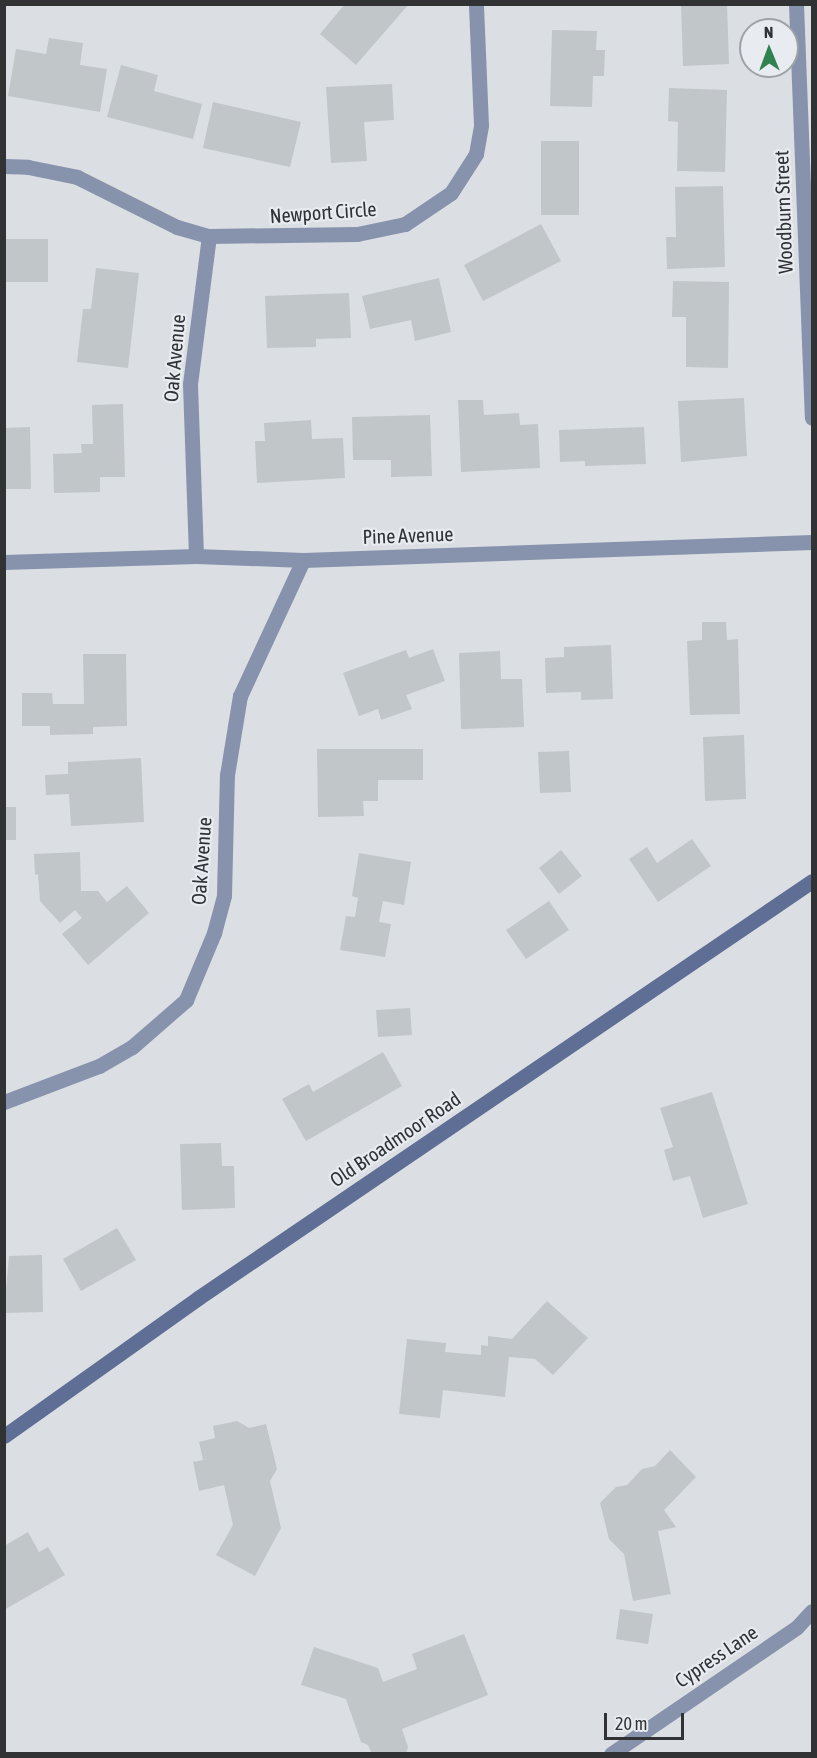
<!DOCTYPE html>
<html>
<head>
<meta charset="utf-8">
<style>
	body { margin:0 }
	#map { position:relative; width:817px; height:1758px; overflow:hidden; background:#dbdfe3; font-family:"Asap Condensed",sans-serif }
	div>[style] { position:absolute }
	[style*='--x'] { left:calc(var(--x)*1px); top:calc(var(--y)*1px); width:calc(var(--w)*1px); rotate:calc(var(--a)*1deg) }
	.building>* { inset:0; background:#c1c6c9 }
	.street>* { height:15px; margin:-7.5px; padding:0 7.5px; transform-origin:7.5px; border-radius:7.5px; background:#8793ad }
	.secondary>* { height:15px; margin:-7.5px; padding:0 7.5px; transform-origin:7.5px; border-radius:7.5px; background:#5e6e94 }
	span { translate:-50% -50%; white-space:nowrap; text-align:center; line-height:1.15; -webkit-text-stroke:4.5px #e8ecf0; paint-order:stroke }
	.street-label { font-size:20px; color:#303234 }
	.frame { position:absolute; inset:0; border:6px solid #303234; pointer-events:none }
	.north { position:absolute; left:739px; top:18px; width:60px; height:60px; box-sizing:border-box; background:#e8ecf0; border:2px solid #9ea2a5; border-radius:50%; rotate:359deg; font-size:16px; font-weight:700; line-height:24px; text-align:center; color:#303234 }
	.north::after { content:''; display:block; margin:auto; width:21px; height:27px; background:#328151; clip-path:polygon(50% 0,100% 100%,50% 72%,0 100%) }
	.scale { position:absolute; left:604px; top:1713px; width:80px; height:27px; box-sizing:border-box; border:3px solid #303234; border-top:0; padding-left:8px; font-size:18px; line-height:21px; white-space:nowrap; color:#303234; -webkit-text-stroke:4px #e8ecf0; paint-order:stroke }
</style>
</head>
<body>
<div id="map">
	<div class="building">
		<div style="clip-path:polygon(345px 4px,409px 4px,356px 65px,320px 34px)"></div>
		<div style="clip-path:polygon(681px 4px,727px 4px,729px 64px,683px 66px)"></div>
		<div style="clip-path:polygon(552px 30px,597px 31px,596px 50px,605px 50px,604px 76px,593px 76px,592px 107px,550px 106px)"></div>
		<div style="clip-path:polygon(49px 38px,83px 43px,80px 65px,107px 69px,100px 112px,8px 96px,16px 49px,46px 54px)"></div>
		<div style="clip-path:polygon(121px 65px,158px 75px,154px 91px,202px 104px,193px 139px,107px 117px)"></div>
		<div style="clip-path:polygon(392px 84px,394px 120px,364px 122px,367px 161px,331px 163px,326px 87px)"></div>
		<div style="clip-path:polygon(669px 88px,727px 90px,725px 172px,677px 171px,678px 122px,668px 121px)"></div>
		<div style="clip-path:polygon(213px 102px,301px 122px,290px 167px,203px 148px)"></div>
		<div style="clip-path:polygon(541px 141px,579px 141px,579px 215px,541px 215px)"></div>
		<div style="clip-path:polygon(723px 186px,725px 267px,667px 269px,666px 237px,676px 237px,675px 187px)"></div>
		<div style="clip-path:polygon(541px 224px,561px 261px,483px 301px,464px 265px)"></div>
		<div style="clip-path:polygon(4px 239px,48px 239px,48px 282px,4px 282px)"></div>
		<div style="clip-path:polygon(96px 268px,139px 273px,128px 368px,77px 362px,83px 309px,91px 309px)"></div>
		<div style="clip-path:polygon(439px 278px,451px 332px,415px 341px,411px 320px,370px 329px,362px 296px)"></div>
		<div style="clip-path:polygon(673px 281px,729px 282px,728px 368px,686px 367px,686px 317px,672px 317px)"></div>
		<div style="clip-path:polygon(349px 293px,351px 338px,316px 339px,316px 347px,267px 348px,265px 296px)"></div>
		<div style="clip-path:polygon(744px 398px,747px 456px,681px 462px,678px 401px)"></div>
		<div style="clip-path:polygon(458px 400px,483px 400px,484px 415px,519px 413px,520px 425px,538px 424px,540px 468px,461px 472px)"></div>
		<div style="clip-path:polygon(123px 404px,125px 477px,100px 477px,100px 492px,54px 493px,53px 454px,82px 453px,81px 444px,93px 444px,92px 405px)"></div>
		<div style="clip-path:polygon(430px 415px,432px 476px,391px 477px,391px 460px,353px 460px,352px 417px)"></div>
		<div style="clip-path:polygon(311px 420px,312px 439px,343px 438px,345px 478px,257px 483px,255px 441px,265px 441px,264px 423px)"></div>
		<div style="clip-path:polygon(30px 427px,31px 489px,4px 489px,4px 428px)"></div>
		<div style="clip-path:polygon(644px 427px,646px 464px,585px 466px,585px 461px,560px 462px,559px 430px)"></div>
		<div style="clip-path:polygon(702px 622px,726px 622px,727px 640px,738px 639px,740px 714px,690px 715px,687px 641px,702px 640px)"></div>
		<div style="clip-path:polygon(611px 645px,613px 699px,581px 700px,581px 692px,546px 693px,545px 658px,564px 657px,564px 647px)"></div>
		<div style="clip-path:polygon(433px 649px,445px 681px,406px 695px,412px 709px,381px 720px,378px 709px,359px 716px,343px 673px,406px 650px,409px 658px)"></div>
		<div style="clip-path:polygon(500px 651px,501px 679px,522px 679px,524px 727px,461px 729px,459px 653px)"></div>
		<div style="clip-path:polygon(83px 654px,126px 654px,127px 726px,93px 727px,93px 734px,50px 735px,50px 726px,22px 726px,22px 693px,52px 693px,53px 704px,84px 704px)"></div>
		<div style="clip-path:polygon(744px 735px,746px 799px,705px 801px,703px 737px)"></div>
		<div style="clip-path:polygon(317px 749px,423px 749px,423px 780px,378px 780px,378px 801px,363px 801px,364px 816px,318px 817px)"></div>
		<div style="clip-path:polygon(569px 751px,571px 792px,540px 793px,538px 752px)"></div>
		<div style="clip-path:polygon(141px 758px,144px 822px,71px 826px,69px 794px,46px 795px,45px 775px,68px 774px,68px 762px)"></div>
		<div style="clip-path:polygon(4px 807px,16px 807px,16px 840px,4px 840px)"></div>
		<div style="clip-path:polygon(692px 839px,711px 866px,658px 902px,629px 859px,647px 847px,657px 863px)"></div>
		<div style="clip-path:polygon(561px 850px,582px 876px,559px 894px,539px 868px)"></div>
		<div style="clip-path:polygon(80px 852px,81px 891px,98px 891px,107px 902px,127px 886px,149px 913px,88px 965px,62px 934px,82px 918px,75px 910px,60px 923px,40px 901px,38px 874px,35px 875px,34px 854px)"></div>
		<div style="clip-path:polygon(359px 853px,411px 862px,404px 905px,383px 901px,379px 922px,391px 924px,385px 957px,340px 950px,346px 916px,355px 917px,358px 898px,352px 896px)"></div>
		<div style="clip-path:polygon(549px 901px,569px 930px,526px 959px,506px 930px)"></div>
		<div style="clip-path:polygon(410px 1008px,412px 1035px,378px 1037px,376px 1010px)"></div>
		<div style="clip-path:polygon(383px 1052px,402px 1086px,306px 1141px,282px 1099px,309px 1084px,313px 1092px)"></div>
		<div style="clip-path:polygon(712px 1092px,748px 1204px,703px 1218px,690px 1176px,673px 1181px,664px 1150px,673px 1147px,660px 1108px)"></div>
		<div style="clip-path:polygon(221px 1143px,222px 1166px,234px 1166px,235px 1208px,182px 1210px,180px 1144px)"></div>
		<div style="clip-path:polygon(117px 1228px,136px 1260px,81px 1291px,63px 1259px)"></div>
		<div style="clip-path:polygon(42px 1255px,43px 1312px,4px 1313px,9px 1256px)"></div>
		<div style="clip-path:polygon(547px 1301px,588px 1338px,553px 1375px,535px 1359px,509px 1357px,505px 1397px,443px 1390px,440px 1418px,399px 1414px,407px 1339px,446px 1343px,445px 1352px,481px 1355px,481px 1345px,488px 1346px,488px 1336px,512px 1339px)"></div>
		<div style="clip-path:polygon(237px 1421px,249px 1428px,266px 1424px,277px 1469px,270px 1481px,281px 1528px,255px 1576px,216px 1555px,233px 1525px,224px 1485px,199px 1491px,193px 1462px,203px 1460px,199px 1442px,215px 1438px,213px 1426px)"></div>
		<div style="clip-path:polygon(670px 1450px,696px 1477px,664px 1510px,676px 1527px,658px 1531px,671px 1594px,633px 1601px,624px 1554px,609px 1539px,600px 1503px,616px 1487px,627px 1485px,642px 1469px,655px 1466px)"></div>
		<div style="clip-path:polygon(28px 1532px,39px 1552px,48px 1547px,65px 1575px,4px 1610px,4px 1546px)"></div>
		<div style="clip-path:polygon(620px 1609px,653px 1614px,648px 1644px,616px 1639px)"></div>
		<div style="clip-path:polygon(464px 1634px,488px 1695px,402px 1729px,408px 1747px,406px 1754px,372px 1754px,368px 1745px,361px 1742px,346px 1699px,301px 1685px,314px 1647px,378px 1668px,383px 1682px,417px 1669px,412px 1654px)"></div>
	</div>
	<div class="street">
		<div style="--x:796;--y:4;--w:414;--a:87.8"></div>
		<div style="--x:4;--y:166;--w:24;--a:2"></div>
		<div style="--x:28;--y:167;--w:50;--a:11.5"></div>
		<div style="--x:77;--y:177;--w:112;--a:26.6"></div>
		<div style="--x:177;--y:227;--w:33;--a:16"></div>
		<div style="--x:209;--y:236;--w:148;--a:-0.8"></div>
		<div style="--x:357;--y:234;--w:49;--a:-11.8"></div>
		<div style="--x:405;--y:224;--w:55;--a:-34"></div>
		<div style="--x:451;--y:193;--w:46;--a:-57.3"></div>
		<div style="--x:476;--y:154;--w:29;--a:-80"></div>
		<div style="--x:481;--y:125;--w:121;--a:-92.4"></div>
		<div style="--x:196;--y:556;--w:172;--a:-92"></div>
		<div style="--x:190;--y:384;--w:149;--a:-82.7"></div>
		<div style="--x:4;--y:562;--w:192;--a:-1.8"></div>
		<div style="--x:196;--y:556;--w:107;--a:2.1"></div>
		<div style="--x:303;--y:560;--w:509;--a:-2.03"></div>
		<div style="--x:4;--y:1102;--w:102;--a:-20.8"></div>
		<div style="--x:99;--y:1066;--w:38;--a:-30"></div>
		<div style="--x:132;--y:1047;--w:72;--a:-41"></div>
		<div style="--x:186;--y:1000;--w:73;--a:-67.3"></div>
		<div style="--x:214;--y:933;--w:39;--a:-75"></div>
		<div style="--x:224;--y:895;--w:120;--a:-88.6"></div>
		<div style="--x:227;--y:775;--w:80;--a:-80.7"></div>
		<div style="--x:240;--y:696;--w:150;--a:-65.1"></div>
		<div style="--x:611;--y:1754;--w:225;--a:-34.3"></div>
		<div style="--x:797;--y:1627;--w:22;--a:-47"></div>
	</div>
	<div class="secondary">
		<div style="--x:4;--y:1436;--w:238;--a:-35.4"></div>
		<div style="--x:198;--y:1298;--w:742;--a:-34.18"></div>
	</div>
	<div class="street-label">
		<span style="left:323px;top:212px;rotate:-4deg">Newport Circle</span>
		<span style="left:783px;top:212px;rotate:-92deg">Woodburn Street</span>
		<span style="left:174px;top:358px;rotate:-85deg">Oak Avenue</span>
		<span style="left:408px;top:535px;rotate:-2deg">Pine Avenue</span>
		<span style="left:201px;top:861px;rotate:-86deg">Oak Avenue</span>
		<span style="left:395px;top:1139px;rotate:-34deg">Old Broadmoor Road</span>
		<span style="left:716px;top:1656px;rotate:-34deg">Cypress Lane</span>
	</div>
	<div class="frame"></div>
	<div class="north">N</div>
	<div class="scale">20 m</div>
</div>
</body>
</html>
